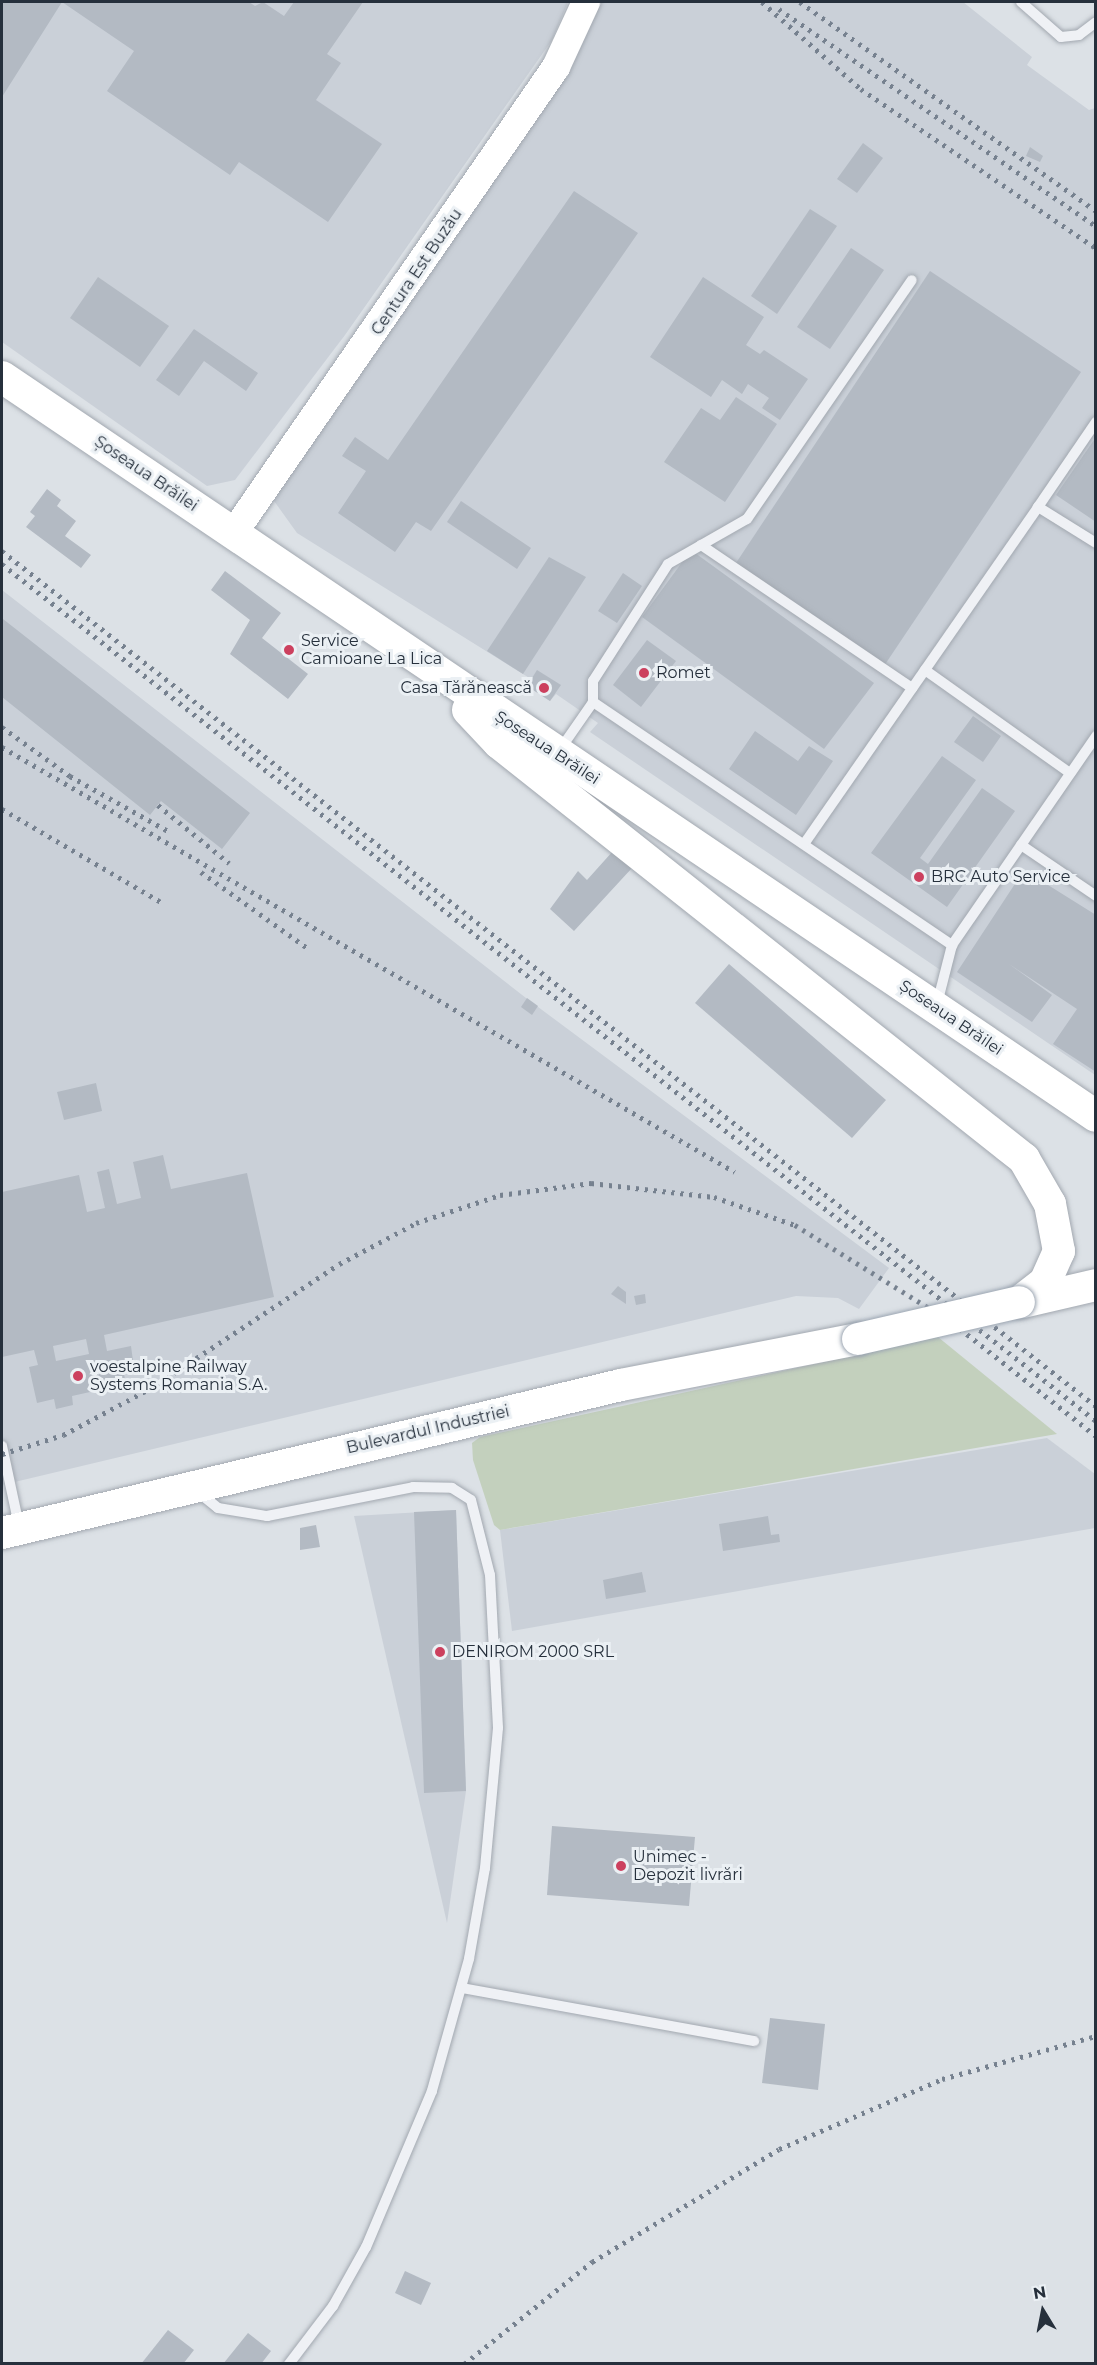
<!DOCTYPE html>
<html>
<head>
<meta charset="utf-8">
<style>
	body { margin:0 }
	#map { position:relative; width:1097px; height:2365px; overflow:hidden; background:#dce1e6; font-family:Montserrat,sans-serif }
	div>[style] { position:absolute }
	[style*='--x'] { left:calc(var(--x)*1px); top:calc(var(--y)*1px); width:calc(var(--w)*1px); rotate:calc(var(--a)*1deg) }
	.built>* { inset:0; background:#cad0d8 }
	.green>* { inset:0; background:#c3d0bd }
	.building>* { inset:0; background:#b3bac3 }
	.roads { filter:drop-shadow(0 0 2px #a2a8b0) drop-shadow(0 0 2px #a2a8b0) }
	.lane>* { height:10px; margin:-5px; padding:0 5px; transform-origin:5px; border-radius:5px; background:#eff1f5 }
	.secondary>* { height:28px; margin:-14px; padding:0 14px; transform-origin:14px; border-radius:14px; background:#fff }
	.primary>* { height:32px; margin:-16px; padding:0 16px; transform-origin:16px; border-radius:16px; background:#fff }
	.rail>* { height:4.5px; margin-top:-2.25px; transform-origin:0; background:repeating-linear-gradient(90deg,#76818f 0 3px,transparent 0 9px) }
	.bridges { filter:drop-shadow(0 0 2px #9ca6b2) drop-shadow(0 0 2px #9ca6b2) }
	.primary-bridge>* { height:32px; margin:-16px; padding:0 16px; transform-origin:16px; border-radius:16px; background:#fff }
	.dots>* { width:16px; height:16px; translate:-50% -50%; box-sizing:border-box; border:3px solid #ebf0f4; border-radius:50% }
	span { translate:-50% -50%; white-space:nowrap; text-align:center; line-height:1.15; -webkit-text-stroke:6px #ebf0f4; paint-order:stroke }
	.street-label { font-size:16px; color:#26303c }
	.poi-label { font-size:16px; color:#26303c }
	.left { translate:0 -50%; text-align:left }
	.right { translate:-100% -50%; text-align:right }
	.frame { position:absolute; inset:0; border:3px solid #26303c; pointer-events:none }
	.north { position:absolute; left:1013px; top:2281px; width:60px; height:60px; -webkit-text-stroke:4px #ebf0f4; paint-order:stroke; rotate:350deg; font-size:16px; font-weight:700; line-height:24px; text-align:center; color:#26303c }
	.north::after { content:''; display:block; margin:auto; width:21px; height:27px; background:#26303c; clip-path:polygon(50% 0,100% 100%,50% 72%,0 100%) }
</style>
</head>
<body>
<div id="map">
	<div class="built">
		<div style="clip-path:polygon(2px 2px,568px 2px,552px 40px,345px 335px,235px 480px,207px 486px,2px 342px)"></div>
		<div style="clip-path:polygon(586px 2px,963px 2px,1032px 57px,1027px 65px,1089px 110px,1095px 108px,1095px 1075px,590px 732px,598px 723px,556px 694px,550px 701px,527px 686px,531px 679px,297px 533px,264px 487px)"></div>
		<div style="clip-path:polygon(2px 590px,526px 998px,889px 1268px,859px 1309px,838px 1298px,796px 1296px,2px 1485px)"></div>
		<div style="clip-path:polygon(1047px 1438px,1095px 1474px,1095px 1528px,512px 1631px,500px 1530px)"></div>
		<div style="clip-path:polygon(456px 1510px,466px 1791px,447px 1923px,354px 1516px)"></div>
	</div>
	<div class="green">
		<div style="clip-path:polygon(938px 1337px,1057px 1434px,500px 1530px,494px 1525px,473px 1460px,472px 1443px,480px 1437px)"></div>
	</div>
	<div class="building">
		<div style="clip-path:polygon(2px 2px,249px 2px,255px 6px,263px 2px,284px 16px,294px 2px,363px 2px,327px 54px,341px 63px,316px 100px,382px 144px,328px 222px,239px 162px,230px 175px,107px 91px,134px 51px,62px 2px,2px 97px)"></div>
		<div style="clip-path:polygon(863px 143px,883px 158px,857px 193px,837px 179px)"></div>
		<div style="clip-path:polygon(1030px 147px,1043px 156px,1040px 162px,1026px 156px)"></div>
		<div style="clip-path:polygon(574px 191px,638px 233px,431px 531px,416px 522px,395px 552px,338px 513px,366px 471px,342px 456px,355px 437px,388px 460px)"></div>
		<div style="clip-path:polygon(810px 209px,837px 226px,777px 314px,751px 296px)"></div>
		<div style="clip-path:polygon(851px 248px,884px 270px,830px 349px,797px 327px)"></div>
		<div style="clip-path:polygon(930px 271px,1081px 372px,884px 666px,736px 563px)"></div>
		<div style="clip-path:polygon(98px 277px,169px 326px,140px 367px,70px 318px)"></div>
		<div style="clip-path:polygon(703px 277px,764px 317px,746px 345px,760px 354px,764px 350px,808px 379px,780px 420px,762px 408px,769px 398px,748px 384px,742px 394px,722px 380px,711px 397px,650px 357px)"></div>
		<div style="clip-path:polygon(194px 329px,258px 373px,246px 391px,204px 361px,179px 396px,156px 380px)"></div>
		<div style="clip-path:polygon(736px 397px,777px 424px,725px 502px,664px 462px,701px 408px,720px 420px)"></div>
		<div style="clip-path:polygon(1096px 437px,1096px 522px,1056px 495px)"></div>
		<div style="clip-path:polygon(47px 489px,61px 500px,57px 506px,76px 521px,65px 536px,91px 555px,81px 568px,26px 527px,35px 516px,30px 512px)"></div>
		<div style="clip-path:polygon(461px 501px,531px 548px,517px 569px,447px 522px)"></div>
		<div style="clip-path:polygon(691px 550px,874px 683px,824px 749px,642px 617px)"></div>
		<div style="clip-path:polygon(549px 557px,586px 577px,523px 674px,487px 651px)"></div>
		<div style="clip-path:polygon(225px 571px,281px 613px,262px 638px,308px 674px,288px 699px,230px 654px,250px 620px,211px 590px)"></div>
		<div style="clip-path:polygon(623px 573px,642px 586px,617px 623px,598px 611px)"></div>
		<div style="clip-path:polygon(3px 619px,250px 813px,222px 849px,161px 801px,150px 815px,2px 697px)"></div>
		<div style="clip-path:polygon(647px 640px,676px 661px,641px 707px,613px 685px)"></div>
		<div style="clip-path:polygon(537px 670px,561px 685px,550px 701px,527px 686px)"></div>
		<div style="clip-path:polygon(973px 716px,1001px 736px,983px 762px,954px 742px)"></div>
		<div style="clip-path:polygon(755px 731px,798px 761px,809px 746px,833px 761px,796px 815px,729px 769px)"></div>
		<div style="clip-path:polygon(942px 756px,976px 780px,920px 858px,928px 864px,982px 788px,1015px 811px,947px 907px,871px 853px)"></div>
		<div style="clip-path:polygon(613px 851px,632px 868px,574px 931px,550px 909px,578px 871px,587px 880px)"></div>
		<div style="clip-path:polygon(1024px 870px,1096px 915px,1096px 1072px,1053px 1044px,1077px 1009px,1009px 964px,1052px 995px,1032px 1022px,957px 972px)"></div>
		<div style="clip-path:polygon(729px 964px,886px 1100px,852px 1138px,695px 1003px)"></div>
		<div style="clip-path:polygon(527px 998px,538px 1006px,532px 1015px,521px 1007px)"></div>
		<div style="clip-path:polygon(96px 1083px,102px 1111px,64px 1120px,57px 1092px)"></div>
		<div style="clip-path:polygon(evenodd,163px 1155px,171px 1189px,247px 1173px,274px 1297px,104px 1335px,107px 1351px,131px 1346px,133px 1361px,122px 1364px,126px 1384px,72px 1396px,73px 1405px,56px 1409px,54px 1399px,37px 1403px,29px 1367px,38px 1365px,34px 1350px,2px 1357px,2px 1192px,79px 1175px,87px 1212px,105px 1208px,97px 1172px,109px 1169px,117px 1204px,141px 1198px,133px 1162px,163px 1155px,86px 1339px,89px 1354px,56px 1361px,53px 1346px,86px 1339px)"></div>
		<div style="clip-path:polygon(618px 1286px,626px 1292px,626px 1304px,611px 1294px)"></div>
		<div style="clip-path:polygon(645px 1294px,646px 1303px,636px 1305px,634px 1296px)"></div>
		<div style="clip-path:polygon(456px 1510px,466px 1791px,424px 1793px,414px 1512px)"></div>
		<div style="clip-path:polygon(768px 1516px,771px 1535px,779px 1534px,780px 1542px,723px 1551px,719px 1524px)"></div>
		<div style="clip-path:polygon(316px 1525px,320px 1547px,300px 1550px,300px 1528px)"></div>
		<div style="clip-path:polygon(642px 1572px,646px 1592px,606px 1599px,603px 1580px)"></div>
		<div style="clip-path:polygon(552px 1826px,695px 1837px,689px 1906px,547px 1895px)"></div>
		<div style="clip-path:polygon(770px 2018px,825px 2024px,818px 2090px,762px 2083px)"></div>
		<div style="clip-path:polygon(405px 2271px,431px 2283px,421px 2305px,395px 2293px)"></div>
		<div style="clip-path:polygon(168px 2330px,194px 2350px,183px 2364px,141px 2364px)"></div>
		<div style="clip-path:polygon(248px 2333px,271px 2351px,261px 2364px,223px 2364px)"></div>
	</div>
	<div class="roads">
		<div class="lane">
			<div style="--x:1021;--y:2;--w:53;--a:41.2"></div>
			<div style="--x:1061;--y:37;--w:18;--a:-6"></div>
			<div style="--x:1079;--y:35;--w:21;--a:-37"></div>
			<div style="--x:1038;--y:507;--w:103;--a:-55.7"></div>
			<div style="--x:701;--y:545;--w:255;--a:34.1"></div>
			<div style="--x:925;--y:670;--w:178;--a:35.4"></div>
			<div style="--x:593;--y:702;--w:21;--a:-90"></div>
			<div style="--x:593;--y:681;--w:139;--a:-57.3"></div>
			<div style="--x:668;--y:564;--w:91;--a:-29.7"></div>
			<div style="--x:747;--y:519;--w:290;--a:-55.4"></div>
			<div style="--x:559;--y:751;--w:60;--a:-55.2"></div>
			<div style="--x:593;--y:702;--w:434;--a:34.1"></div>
			<div style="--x:804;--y:844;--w:410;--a:-55.2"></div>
			<div style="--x:1038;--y:507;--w:68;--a:31.8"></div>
			<div style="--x:1021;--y:845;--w:91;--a:34.2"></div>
			<div style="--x:937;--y:1004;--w:61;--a:-75.7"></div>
			<div style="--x:952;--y:945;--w:254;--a:-55.4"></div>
			<div style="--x:2;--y:1446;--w:81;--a:77.9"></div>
			<div style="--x:197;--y:1491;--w:27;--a:39"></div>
			<div style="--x:218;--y:1508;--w:50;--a:9.3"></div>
			<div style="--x:267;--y:1516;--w:149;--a:-11.2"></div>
			<div style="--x:413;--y:1487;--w:39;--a:1"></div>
			<div style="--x:452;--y:1488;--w:22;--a:32"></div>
			<div style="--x:471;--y:1500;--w:77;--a:75.8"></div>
			<div style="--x:490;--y:1575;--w:153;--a:87"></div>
			<div style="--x:498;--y:1728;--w:141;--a:95.3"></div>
			<div style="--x:485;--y:1868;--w:92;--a:100"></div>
			<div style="--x:469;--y:1959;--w:137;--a:105.7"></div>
			<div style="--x:432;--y:2091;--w:169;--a:112.9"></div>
			<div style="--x:366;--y:2247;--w:68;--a:119.2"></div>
			<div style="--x:333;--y:2306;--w:73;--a:127.2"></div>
			<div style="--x:462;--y:1988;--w:297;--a:10.3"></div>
		</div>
		<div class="secondary">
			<div style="--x:233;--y:534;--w:568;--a:-55.33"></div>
			<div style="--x:556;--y:67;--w:72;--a:-65.2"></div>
		</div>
		<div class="primary">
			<div style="--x:2;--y:377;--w:1320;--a:34.04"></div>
			<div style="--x:468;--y:710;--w:45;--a:46.8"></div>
			<div style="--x:499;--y:743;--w:670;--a:38.39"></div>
			<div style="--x:1024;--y:1159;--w:52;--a:60"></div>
			<div style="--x:1050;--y:1204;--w:48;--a:79.2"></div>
			<div style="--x:1059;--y:1251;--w:34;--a:114"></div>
			<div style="--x:1045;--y:1282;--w:33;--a:142"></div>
			<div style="--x:1023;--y:1302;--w:75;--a:-13.1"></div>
			<div style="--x:2;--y:1533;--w:636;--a:-13.45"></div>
			<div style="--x:621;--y:1385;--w:241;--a:-11"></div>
		</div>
	</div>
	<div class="rail">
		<div style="--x:762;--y:2;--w:132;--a:41.3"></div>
		<div style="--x:861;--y:89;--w:284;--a:34.1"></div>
		<div style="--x:800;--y:2;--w:362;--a:35.2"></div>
		<div style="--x:779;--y:9;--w:384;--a:34.4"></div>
		<div style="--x:2;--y:551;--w:1388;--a:38.01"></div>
		<div style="--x:2;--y:564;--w:1390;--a:38.07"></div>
		<div style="--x:2;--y:727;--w:84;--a:35.8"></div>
		<div style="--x:70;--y:776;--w:112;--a:29.3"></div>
		<div style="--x:2;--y:747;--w:847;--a:30.11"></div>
		<div style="--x:158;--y:805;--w:92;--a:39.2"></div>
		<div style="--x:2;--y:809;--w:184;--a:30.3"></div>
		<div style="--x:201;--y:872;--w:133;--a:35.5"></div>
		<div style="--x:2;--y:1454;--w:64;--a:-17.3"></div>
		<div style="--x:63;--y:1435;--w:100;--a:-28.1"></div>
		<div style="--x:151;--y:1388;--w:225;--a:-33.4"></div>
		<div style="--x:339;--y:1264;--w:87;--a:-28"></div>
		<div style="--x:416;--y:1223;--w:89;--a:-18.4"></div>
		<div style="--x:500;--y:1195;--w:92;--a:-7.5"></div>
		<div style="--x:591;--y:1183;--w:124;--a:6.5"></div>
		<div style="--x:714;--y:1197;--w:86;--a:19.1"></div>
		<div style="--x:795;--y:1225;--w:186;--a:31.8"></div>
		<div style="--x:953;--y:1323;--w:182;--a:38.3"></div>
		<div style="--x:464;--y:2364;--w:164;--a:-38.6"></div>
		<div style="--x:592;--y:2262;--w:218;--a:-31.1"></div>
		<div style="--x:779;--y:2149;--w:177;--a:-23.2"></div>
		<div style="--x:942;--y:2079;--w:160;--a:-15.6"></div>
	</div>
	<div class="bridges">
		<div class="primary-bridge">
			<div style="--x:858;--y:1339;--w:165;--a:-12.9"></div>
		</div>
	</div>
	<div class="dots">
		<div style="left:289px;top:650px;background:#cc405e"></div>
		<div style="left:644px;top:673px;background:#cc405e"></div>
		<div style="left:544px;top:688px;background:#cc405e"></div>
		<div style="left:919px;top:877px;background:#cc405e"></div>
		<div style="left:78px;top:1376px;background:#cc405e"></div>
		<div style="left:440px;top:1652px;background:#cc405e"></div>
		<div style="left:621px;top:1866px;background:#cc405e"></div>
	</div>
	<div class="street-label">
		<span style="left:417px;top:272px;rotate:-56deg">Centura Est Buzău</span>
		<span style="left:146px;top:474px;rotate:34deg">Șoseaua Brăilei</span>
		<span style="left:547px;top:748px;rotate:33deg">Șoseaua Brăilei</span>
		<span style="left:951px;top:1018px;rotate:34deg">Șoseaua Brăilei</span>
		<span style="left:428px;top:1430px;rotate:-13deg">Bulevardul Industriei</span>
	</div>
	<div class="poi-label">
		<span class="left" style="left:301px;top:650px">Service<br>Camioane La Lica</span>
		<span class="left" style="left:656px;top:673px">Romet</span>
		<span class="right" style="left:532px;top:688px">Casa Tărănească</span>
		<span class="left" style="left:931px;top:877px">BRC Auto Service</span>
		<span class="left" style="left:90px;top:1376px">voestalpine Railway<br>Systems Romania S.A.</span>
		<span class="left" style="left:452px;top:1652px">DENIROM 2000 SRL</span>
		<span class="left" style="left:633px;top:1866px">Unimec -<br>Depozit livrări</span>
	</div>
	<div class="frame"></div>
	<div class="north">N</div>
</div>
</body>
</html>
